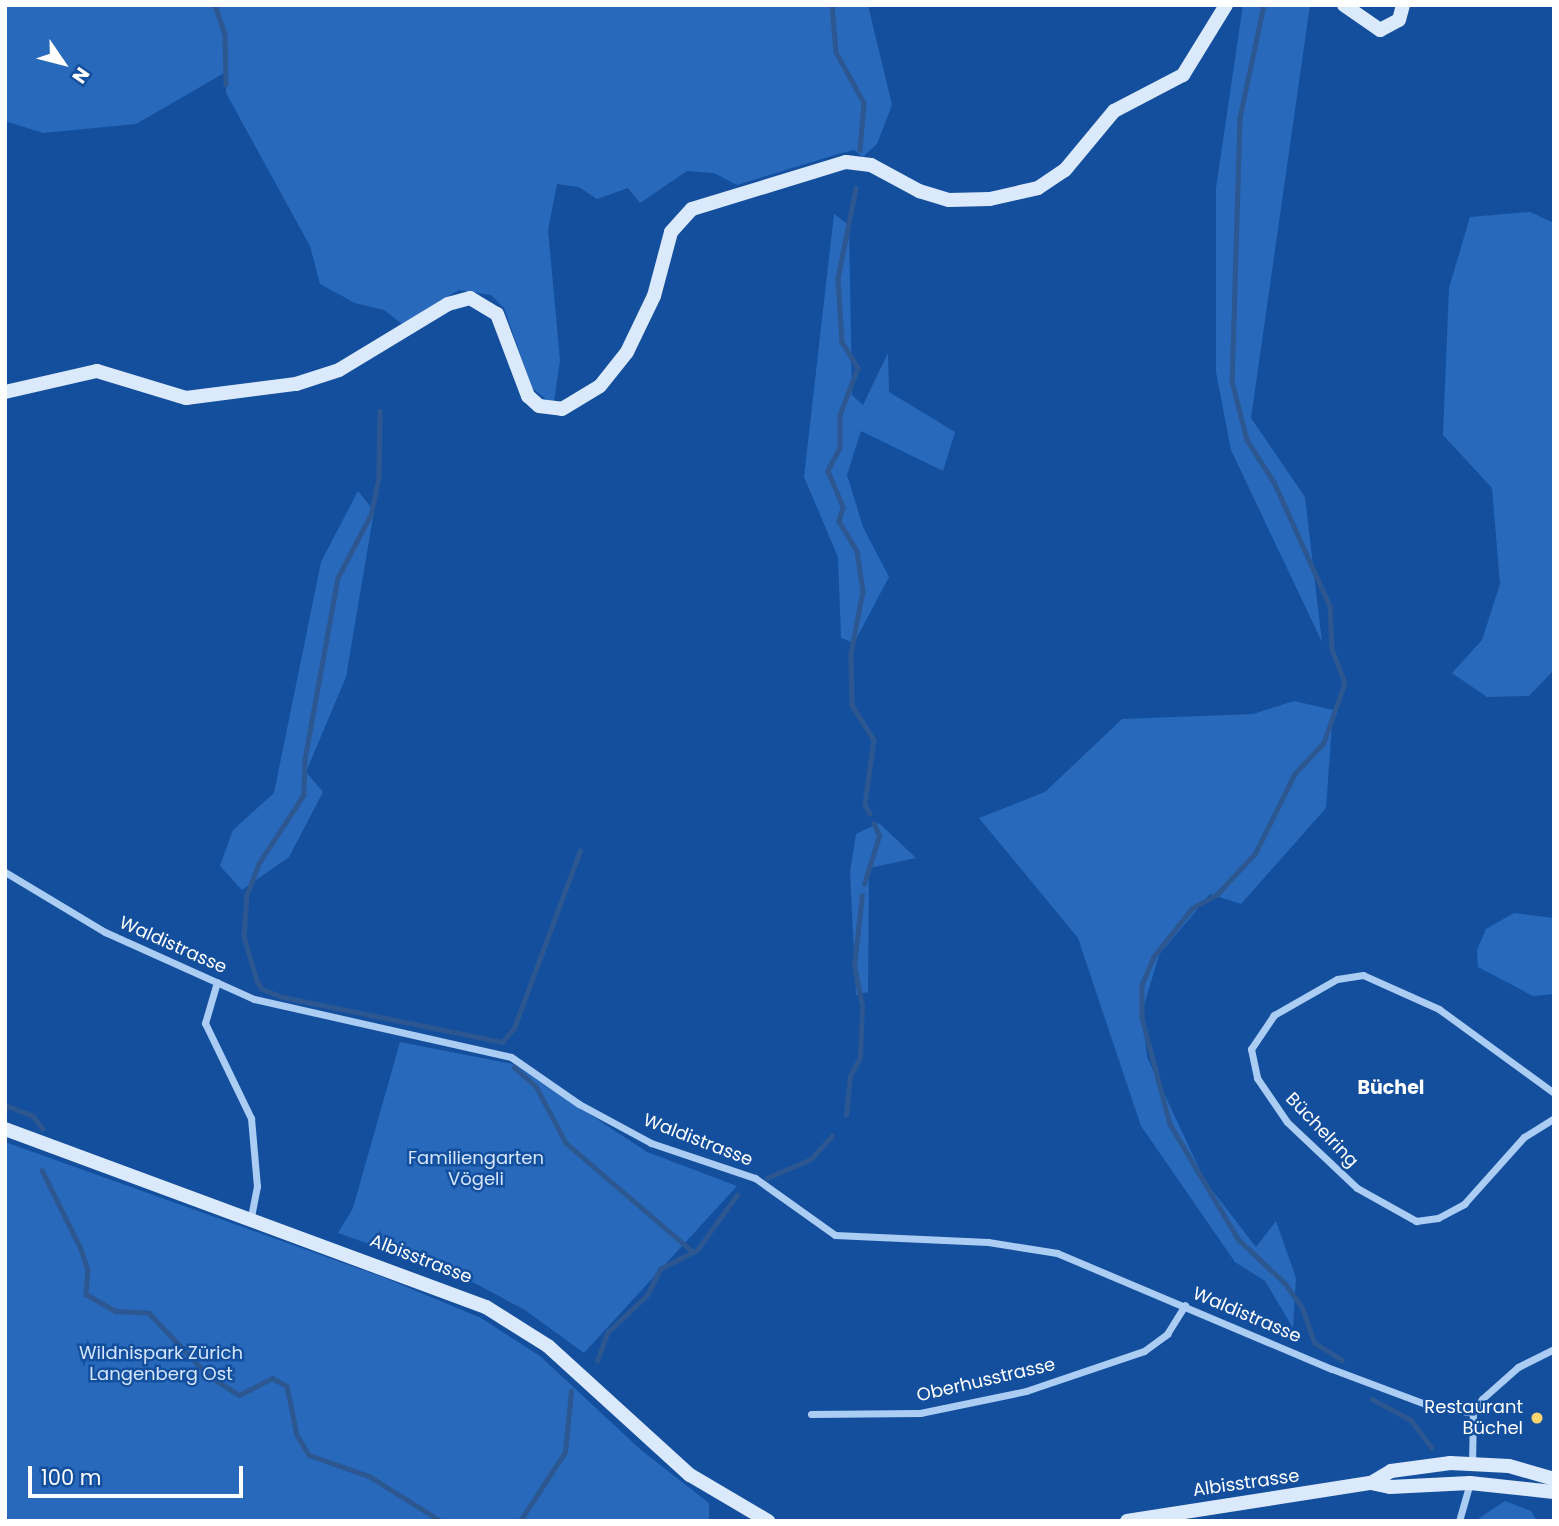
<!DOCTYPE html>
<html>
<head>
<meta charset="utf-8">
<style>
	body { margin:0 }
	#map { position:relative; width:1559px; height:1526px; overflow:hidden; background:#144f9e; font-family:Poppins,sans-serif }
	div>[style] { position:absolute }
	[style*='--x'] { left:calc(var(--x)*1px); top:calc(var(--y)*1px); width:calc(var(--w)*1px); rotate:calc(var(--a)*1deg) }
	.green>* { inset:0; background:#2869bb }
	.stream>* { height:4.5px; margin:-2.25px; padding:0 2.25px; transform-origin:2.25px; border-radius:2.25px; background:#2c5791 }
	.street>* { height:7px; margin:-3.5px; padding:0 3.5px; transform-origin:3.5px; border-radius:3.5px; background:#abccf3 }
	.secondary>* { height:14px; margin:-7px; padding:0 7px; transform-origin:7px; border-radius:7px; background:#dbe9fd }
	.dots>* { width:19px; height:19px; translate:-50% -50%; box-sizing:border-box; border:4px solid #144f9e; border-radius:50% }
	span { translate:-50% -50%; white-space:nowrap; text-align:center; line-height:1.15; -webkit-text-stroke:5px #144f9e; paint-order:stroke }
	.street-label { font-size:18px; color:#fff }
	.park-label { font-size:18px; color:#d4e6fd }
	.poi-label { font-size:18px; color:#fff }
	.right { translate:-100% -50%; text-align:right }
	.neighbourhood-label { font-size:19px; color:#fff; font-weight:700 }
	.frame { position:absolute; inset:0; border:7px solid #fff; pointer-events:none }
	.north { position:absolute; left:28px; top:28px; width:70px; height:70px; -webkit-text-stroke:5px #144f9e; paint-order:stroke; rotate:125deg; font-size:19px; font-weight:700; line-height:28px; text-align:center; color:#fff }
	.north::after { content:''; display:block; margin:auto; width:24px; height:32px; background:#fff; clip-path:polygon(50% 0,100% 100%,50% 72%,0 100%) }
	.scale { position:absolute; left:28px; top:1466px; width:215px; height:32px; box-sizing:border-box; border:4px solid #fff; border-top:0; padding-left:9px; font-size:21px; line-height:24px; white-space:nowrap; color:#fff; -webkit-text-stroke:5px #144f9e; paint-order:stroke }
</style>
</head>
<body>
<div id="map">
	<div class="green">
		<div style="clip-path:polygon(5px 5px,868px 5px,892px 105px,877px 144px,863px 157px,854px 150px,838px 154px,737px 185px,714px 173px,687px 171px,640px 203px,628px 188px,597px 199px,579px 187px,557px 184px,548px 230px,560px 360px,554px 401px,547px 400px,532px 388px,504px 308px,491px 295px,459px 290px,402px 324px,384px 310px,355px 303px,320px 284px,310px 246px,226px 93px,226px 72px,136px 124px,43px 133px,5px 121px)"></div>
		<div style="clip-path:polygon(1243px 5px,1310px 5px,1251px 418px,1305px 497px,1322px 642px,1231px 450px,1216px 372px,1216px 188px)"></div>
		<div style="clip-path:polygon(1530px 212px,1554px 223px,1554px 670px,1529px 696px,1487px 697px,1452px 673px,1482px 640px,1500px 584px,1492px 488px,1443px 435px,1449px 288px,1470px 217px)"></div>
		<div style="clip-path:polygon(834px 214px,849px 225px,852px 395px,863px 405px,888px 353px,889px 392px,955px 432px,943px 471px,861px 431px,847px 475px,863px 527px,889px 577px,854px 643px,841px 638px,838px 557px,804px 477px)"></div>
		<div style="clip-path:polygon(358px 491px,374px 511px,346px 677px,306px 772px,323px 792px,289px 857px,242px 890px,220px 866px,233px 830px,274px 793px,321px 562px)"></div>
		<div style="clip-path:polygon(1294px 701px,1333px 710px,1326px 808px,1241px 904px,1210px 894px,1159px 955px,1142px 1012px,1147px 1057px,1205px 1181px,1256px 1247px,1276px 1221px,1296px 1278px,1293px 1328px,1265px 1281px,1235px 1262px,1141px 1126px,1078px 938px,979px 818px,1045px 792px,1122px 719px,1253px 714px)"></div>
		<div style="clip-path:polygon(879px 823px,916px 858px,869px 868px,868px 992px,856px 995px,850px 872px,856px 834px)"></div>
		<div style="clip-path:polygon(1514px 913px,1554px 918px,1554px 994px,1533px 996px,1478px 967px,1477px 950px,1486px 929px)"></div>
		<div style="clip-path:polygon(400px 1042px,513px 1064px,647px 1152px,737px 1186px,584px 1353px,525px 1310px,465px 1278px,338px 1233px,353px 1208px)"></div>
		<div style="clip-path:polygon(5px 1142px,385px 1278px,481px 1318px,540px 1356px,641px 1450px,709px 1503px,709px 1521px,5px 1521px)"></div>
		<div style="clip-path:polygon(1505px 1501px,1531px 1511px,1537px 1521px,1475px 1521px)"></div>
	</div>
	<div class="stream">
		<div style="--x:215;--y:5;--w:31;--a:71"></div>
		<div style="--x:225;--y:34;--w:50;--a:88.9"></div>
		<div style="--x:832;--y:5;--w:47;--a:85.1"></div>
		<div style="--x:836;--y:52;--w:58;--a:61.2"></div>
		<div style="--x:864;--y:103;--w:47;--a:94.9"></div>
		<div style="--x:1264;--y:5;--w:116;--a:102"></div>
		<div style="--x:1240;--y:118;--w:263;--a:91.7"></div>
		<div style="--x:1232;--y:381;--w:61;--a:75.7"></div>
		<div style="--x:1247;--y:440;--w:50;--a:57.3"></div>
		<div style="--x:1274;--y:482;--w:136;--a:65.7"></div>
		<div style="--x:1330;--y:606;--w:43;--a:87.3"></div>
		<div style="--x:1332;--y:649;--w:36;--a:69"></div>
		<div style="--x:1345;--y:683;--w:64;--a:109.3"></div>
		<div style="--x:1324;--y:743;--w:42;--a:133.1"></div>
		<div style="--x:1295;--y:774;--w:88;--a:116.3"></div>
		<div style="--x:1256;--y:853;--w:57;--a:132.9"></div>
		<div style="--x:1217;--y:895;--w:29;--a:151"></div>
		<div style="--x:1192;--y:909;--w:61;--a:128.4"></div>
		<div style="--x:1154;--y:957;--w:30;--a:113"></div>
		<div style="--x:1142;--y:985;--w:33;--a:90"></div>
		<div style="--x:1142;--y:1018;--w:110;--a:75.2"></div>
		<div style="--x:1170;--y:1124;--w:135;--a:59.3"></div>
		<div style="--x:1239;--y:1240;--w:63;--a:43.1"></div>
		<div style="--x:1285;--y:1283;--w:32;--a:55"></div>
		<div style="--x:1303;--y:1309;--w:36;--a:71"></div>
		<div style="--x:1315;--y:1343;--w:32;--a:32"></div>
		<div style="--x:856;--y:188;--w:93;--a:101.2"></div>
		<div style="--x:838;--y:279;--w:63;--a:86.4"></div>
		<div style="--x:842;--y:342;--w:31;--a:58"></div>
		<div style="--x:858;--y:368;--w:50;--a:111"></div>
		<div style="--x:840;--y:415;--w:33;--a:90"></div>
		<div style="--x:840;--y:448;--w:26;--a:118"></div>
		<div style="--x:828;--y:471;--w:39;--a:67"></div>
		<div style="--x:843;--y:507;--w:15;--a:106"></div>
		<div style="--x:839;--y:521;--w:35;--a:59"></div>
		<div style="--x:857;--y:551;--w:40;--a:81.5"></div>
		<div style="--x:863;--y:591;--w:64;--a:100.8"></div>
		<div style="--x:851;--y:654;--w:51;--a:88.9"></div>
		<div style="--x:852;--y:705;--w:41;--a:57.8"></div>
		<div style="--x:874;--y:740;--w:65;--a:98"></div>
		<div style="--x:865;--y:804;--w:11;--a:63"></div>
		<div style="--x:380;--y:411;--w:67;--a:90.9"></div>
		<div style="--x:379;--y:478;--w:38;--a:102"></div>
		<div style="--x:371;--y:515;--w:71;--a:117.6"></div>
		<div style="--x:338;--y:578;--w:185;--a:100.3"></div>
		<div style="--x:305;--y:760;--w:35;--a:92"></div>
		<div style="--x:304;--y:795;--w:82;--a:123.1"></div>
		<div style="--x:259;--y:864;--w:33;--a:111"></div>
		<div style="--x:247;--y:895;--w:41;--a:94.2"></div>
		<div style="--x:244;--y:936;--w:47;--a:73.9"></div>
		<div style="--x:257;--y:981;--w:9;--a:58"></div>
		<div style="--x:262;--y:989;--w:22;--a:21"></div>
		<div style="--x:283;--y:997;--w:224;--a:11.6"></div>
		<div style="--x:502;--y:1042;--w:18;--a:-49"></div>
		<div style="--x:514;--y:1028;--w:189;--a:-69.6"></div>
		<div style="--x:864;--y:884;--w:50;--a:-72.6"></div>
		<div style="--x:879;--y:836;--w:13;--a:-113"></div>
		<div style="--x:514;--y:1067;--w:29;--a:41"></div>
		<div style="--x:536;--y:1086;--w:64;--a:62.2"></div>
		<div style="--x:566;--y:1143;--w:167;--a:40.6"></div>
		<div style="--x:5;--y:1105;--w:30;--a:21"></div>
		<div style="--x:33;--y:1116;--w:16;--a:52"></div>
		<div style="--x:846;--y:1115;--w:39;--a:-84"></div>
		<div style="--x:850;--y:1076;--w:21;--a:-62"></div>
		<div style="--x:860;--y:1057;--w:51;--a:-87.8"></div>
		<div style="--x:862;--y:1006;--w:41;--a:-101.3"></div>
		<div style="--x:854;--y:966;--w:71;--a:-83.6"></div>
		<div style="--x:42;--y:1170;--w:88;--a:63.7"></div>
		<div style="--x:81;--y:1249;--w:22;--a:72"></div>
		<div style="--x:88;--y:1270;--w:24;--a:95"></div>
		<div style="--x:86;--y:1294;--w:34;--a:30"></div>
		<div style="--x:116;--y:1311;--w:33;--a:3"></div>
		<div style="--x:149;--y:1313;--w:86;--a:46.4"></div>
		<div style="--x:208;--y:1375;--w:37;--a:33"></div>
		<div style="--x:239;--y:1395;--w:37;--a:-27"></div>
		<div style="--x:272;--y:1378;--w:17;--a:28"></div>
		<div style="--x:287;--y:1386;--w:50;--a:78.5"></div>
		<div style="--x:297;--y:1435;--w:23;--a:59"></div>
		<div style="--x:309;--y:1455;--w:64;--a:19.3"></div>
		<div style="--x:369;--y:1476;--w:85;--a:32"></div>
		<div style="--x:767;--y:1178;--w:48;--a:-23.4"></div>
		<div style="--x:811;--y:1159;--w:31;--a:-48"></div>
		<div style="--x:597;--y:1361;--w:30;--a:-70"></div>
		<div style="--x:607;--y:1333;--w:55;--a:-43.5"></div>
		<div style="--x:647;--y:1295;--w:29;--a:-63"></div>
		<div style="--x:660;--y:1269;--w:42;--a:-27.2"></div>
		<div style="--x:697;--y:1250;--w:68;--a:-54"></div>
		<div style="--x:1372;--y:1399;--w:44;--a:28.3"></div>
		<div style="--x:1411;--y:1420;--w:34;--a:53"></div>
		<div style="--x:520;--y:1521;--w:82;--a:-56.9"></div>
		<div style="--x:565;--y:1452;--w:61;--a:-84.4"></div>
	</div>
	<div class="street">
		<div style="--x:5;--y:872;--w:117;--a:31"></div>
		<div style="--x:105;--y:932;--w:163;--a:24.2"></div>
		<div style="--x:254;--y:999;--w:263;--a:12.7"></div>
		<div style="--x:511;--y:1057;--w:83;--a:34.7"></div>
		<div style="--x:579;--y:1104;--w:82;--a:28.4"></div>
		<div style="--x:651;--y:1143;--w:110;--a:18.6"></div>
		<div style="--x:755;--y:1178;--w:98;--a:35.5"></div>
		<div style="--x:835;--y:1235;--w:153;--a:2.6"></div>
		<div style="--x:988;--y:1242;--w:70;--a:9.1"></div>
		<div style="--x:1057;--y:1253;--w:298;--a:22.9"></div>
		<div style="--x:1332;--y:1369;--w:99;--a:20.6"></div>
		<div style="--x:1425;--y:1404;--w:49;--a:10.6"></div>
		<div style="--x:217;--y:982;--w:43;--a:106.3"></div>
		<div style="--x:205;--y:1023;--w:106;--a:64.2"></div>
		<div style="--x:251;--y:1118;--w:68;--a:85"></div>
		<div style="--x:257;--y:1186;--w:32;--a:101"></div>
		<div style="--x:1554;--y:1093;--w:142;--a:-143.9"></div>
		<div style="--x:1439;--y:1009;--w:83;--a:-155.9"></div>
		<div style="--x:1363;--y:975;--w:26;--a:171"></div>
		<div style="--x:1337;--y:979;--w:73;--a:150.3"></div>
		<div style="--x:1274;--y:1015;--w:41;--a:124.1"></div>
		<div style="--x:1251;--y:1049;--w:30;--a:78"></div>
		<div style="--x:1257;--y:1078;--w:53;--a:55.7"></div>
		<div style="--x:1287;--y:1122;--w:96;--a:43.3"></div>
		<div style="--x:1357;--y:1188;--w:68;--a:29.2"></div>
		<div style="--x:1416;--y:1221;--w:22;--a:-8"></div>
		<div style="--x:1438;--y:1218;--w:30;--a:-28"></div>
		<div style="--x:1464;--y:1204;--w:90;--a:-48.2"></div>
		<div style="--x:1524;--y:1137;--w:36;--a:-32"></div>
		<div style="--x:811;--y:1414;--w:109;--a:-0.5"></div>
		<div style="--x:920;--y:1413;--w:108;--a:-11.7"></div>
		<div style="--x:1026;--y:1391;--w:125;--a:-18.7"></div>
		<div style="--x:1144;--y:1351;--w:29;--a:-36"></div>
		<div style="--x:1167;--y:1334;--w:34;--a:-58"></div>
		<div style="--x:1472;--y:1464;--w:51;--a:-88.9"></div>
		<div style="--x:1473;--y:1413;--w:17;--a:-57"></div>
		<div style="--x:1482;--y:1399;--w:48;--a:-41.6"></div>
		<div style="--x:1518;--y:1367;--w:40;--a:-26.6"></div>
		<div style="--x:1459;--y:1521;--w:40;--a:-74"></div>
	</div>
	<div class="secondary">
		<div style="--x:1344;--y:5;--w:44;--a:34.8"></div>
		<div style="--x:1380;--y:30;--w:21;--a:-28"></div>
		<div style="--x:1399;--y:20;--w:16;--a:-75"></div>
		<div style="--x:5;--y:392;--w:94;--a:-12.9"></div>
		<div style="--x:97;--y:371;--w:93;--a:16.9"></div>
		<div style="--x:186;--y:398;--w:111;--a:-7.3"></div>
		<div style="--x:296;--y:384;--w:45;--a:-18"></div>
		<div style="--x:339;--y:370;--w:127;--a:-31.2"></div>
		<div style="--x:448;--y:304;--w:23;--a:-15"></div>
		<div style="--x:470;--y:298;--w:31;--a:31"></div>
		<div style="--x:497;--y:314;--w:88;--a:69.3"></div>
		<div style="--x:528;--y:396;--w:15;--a:42"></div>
		<div style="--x:539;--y:406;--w:23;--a:7"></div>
		<div style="--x:562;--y:409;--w:44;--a:-31.2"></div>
		<div style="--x:600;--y:386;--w:43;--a:-51.5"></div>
		<div style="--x:627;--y:352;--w:62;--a:-64.3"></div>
		<div style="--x:654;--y:296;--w:66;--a:-75.1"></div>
		<div style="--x:671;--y:232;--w:31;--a:-48"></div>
		<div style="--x:692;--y:209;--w:161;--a:-17"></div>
		<div style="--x:846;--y:162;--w:25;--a:7"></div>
		<div style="--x:871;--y:165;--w:55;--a:28.4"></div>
		<div style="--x:919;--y:191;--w:31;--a:17"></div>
		<div style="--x:949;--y:200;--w:41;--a:-1.4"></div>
		<div style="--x:990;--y:199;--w:49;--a:-12.9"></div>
		<div style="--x:1038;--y:188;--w:32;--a:-34"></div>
		<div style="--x:1065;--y:170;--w:77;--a:-50.3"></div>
		<div style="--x:1114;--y:111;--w:78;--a:-27.6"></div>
		<div style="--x:1183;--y:75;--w:82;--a:-58.4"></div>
		<div style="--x:5;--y:1129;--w:513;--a:20.31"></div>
		<div style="--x:486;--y:1307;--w:73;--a:32.2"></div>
		<div style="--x:548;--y:1346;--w:192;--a:42.3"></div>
		<div style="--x:690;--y:1475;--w:91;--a:30.5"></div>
		<div style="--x:1371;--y:1483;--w:23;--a:-31"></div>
		<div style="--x:1391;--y:1471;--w:60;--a:-7.7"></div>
		<div style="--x:1450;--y:1463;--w:59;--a:2.9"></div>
		<div style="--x:1509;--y:1466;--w:47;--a:16.1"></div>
		<div style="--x:1127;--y:1521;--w:247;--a:-8.9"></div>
		<div style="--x:1371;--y:1483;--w:19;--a:12"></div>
		<div style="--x:1390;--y:1487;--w:80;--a:-2.9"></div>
		<div style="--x:1470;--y:1483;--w:84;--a:6.1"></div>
	</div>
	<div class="dots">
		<div style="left:1537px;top:1418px;background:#ffd66e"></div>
	</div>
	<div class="street-label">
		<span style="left:173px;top:945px;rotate:24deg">Waldistrasse</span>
		<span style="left:1322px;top:1130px;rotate:46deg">Büchelring</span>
		<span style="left:698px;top:1140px;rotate:21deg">Waldistrasse</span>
		<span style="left:421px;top:1259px;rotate:21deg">Albisstrasse</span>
		<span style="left:1247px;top:1315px;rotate:23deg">Waldistrasse</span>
		<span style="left:986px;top:1380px;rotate:-13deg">Oberhusstrasse</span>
		<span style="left:1246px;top:1483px;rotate:-8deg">Albisstrasse</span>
	</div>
	<div class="park-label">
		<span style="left:476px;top:1169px">Familiengarten<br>Vögeli</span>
		<span style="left:161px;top:1364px">Wildnispark Zürich<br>Langenberg Ost</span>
	</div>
	<div class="poi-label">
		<span class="right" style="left:1523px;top:1418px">Restaurant<br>Büchel</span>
	</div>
	<div class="neighbourhood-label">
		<span style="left:1391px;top:1088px">Büchel</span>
	</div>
	<div class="frame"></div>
	<div class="north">N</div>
	<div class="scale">100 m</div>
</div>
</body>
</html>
